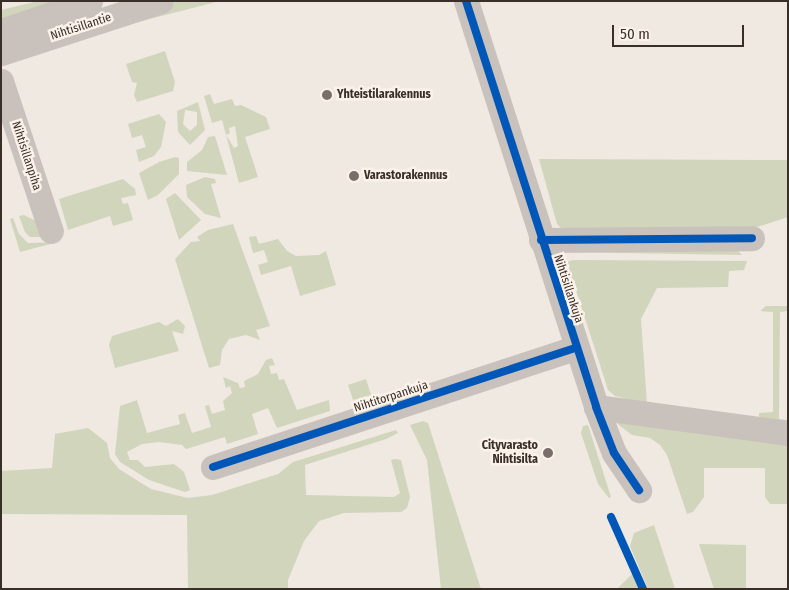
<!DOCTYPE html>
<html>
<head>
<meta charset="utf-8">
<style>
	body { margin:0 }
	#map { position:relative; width:789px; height:590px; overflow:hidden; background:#efe9e2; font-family:"Fira Sans Condensed",sans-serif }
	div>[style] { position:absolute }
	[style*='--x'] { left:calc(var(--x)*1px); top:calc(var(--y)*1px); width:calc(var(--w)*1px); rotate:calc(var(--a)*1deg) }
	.green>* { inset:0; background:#d1d5bc }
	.minor>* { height:25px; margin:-12.5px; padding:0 12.5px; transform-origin:12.5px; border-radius:12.5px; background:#c9c1bb }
	.cycleway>* { height:8px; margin:-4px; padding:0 4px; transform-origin:4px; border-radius:4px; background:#0057b8 }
	.dots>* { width:14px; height:14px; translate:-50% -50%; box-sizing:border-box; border:2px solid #fbf3ea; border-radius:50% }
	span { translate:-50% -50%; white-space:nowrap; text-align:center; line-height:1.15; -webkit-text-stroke:5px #fbf3ea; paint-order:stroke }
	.street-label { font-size:12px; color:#3a2e29 }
	.poi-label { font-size:12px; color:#3a2e29; font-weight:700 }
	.left { translate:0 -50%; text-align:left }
	.right { translate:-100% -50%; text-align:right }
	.frame { position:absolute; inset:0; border:2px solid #3a2e29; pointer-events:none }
	.scale { position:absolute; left:612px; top:25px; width:132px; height:22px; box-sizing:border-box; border:2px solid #3a2e29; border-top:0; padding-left:6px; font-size:15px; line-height:18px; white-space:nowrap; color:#3a2e29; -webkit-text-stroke:4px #fbf3ea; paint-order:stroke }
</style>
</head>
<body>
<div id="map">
	<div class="green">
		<div style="clip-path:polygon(38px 1px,64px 1px,1px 22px,1px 10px)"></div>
		<div style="clip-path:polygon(179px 1px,220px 1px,134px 23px,24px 58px,132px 14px)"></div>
		<div style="clip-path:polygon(165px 51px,175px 82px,173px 91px,137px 102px,134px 95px,137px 83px,132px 82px,126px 64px)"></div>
		<div style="clip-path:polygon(evenodd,210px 94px,214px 104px,232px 99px,235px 106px,241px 105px,266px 117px,270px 129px,245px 137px,258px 177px,239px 183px,222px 120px,212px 123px,204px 96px,210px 94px,235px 126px,238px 146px,234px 148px,226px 135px,230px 133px,229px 128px,235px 126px)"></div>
		<div style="clip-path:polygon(evenodd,198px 102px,205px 130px,190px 145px,178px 132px,177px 111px,198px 102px,185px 110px,197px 112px,197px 125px,190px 131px,183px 124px,185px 110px)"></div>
		<div style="clip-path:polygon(159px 114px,166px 122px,161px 147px,154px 156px,139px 162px,136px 150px,146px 147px,142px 135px,132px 138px,128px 124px)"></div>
		<div style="clip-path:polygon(215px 136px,227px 175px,187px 171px,187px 162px,202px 150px,208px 137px)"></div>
		<div style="clip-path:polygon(175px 157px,179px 158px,179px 174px,158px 195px,148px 200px,139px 173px,159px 162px)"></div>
		<div style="clip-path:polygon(539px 159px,788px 160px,788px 217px,751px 229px,562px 229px,557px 224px)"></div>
		<div style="clip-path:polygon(205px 177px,215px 179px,216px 183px,211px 184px,221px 218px,205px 214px,187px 197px,186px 185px)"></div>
		<div style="clip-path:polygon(123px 179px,135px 189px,136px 195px,121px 198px,123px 204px,128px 203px,133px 220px,113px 226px,110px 216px,68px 230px,59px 199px)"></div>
		<div style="clip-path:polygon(175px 193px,201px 220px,179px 240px,166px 199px)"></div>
		<div style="clip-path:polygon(24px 215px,38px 222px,42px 237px,30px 237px,25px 232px,19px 216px)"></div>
		<div style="clip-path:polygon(13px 218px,19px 234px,28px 243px,58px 242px,20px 252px,10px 219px)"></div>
		<div style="clip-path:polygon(233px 224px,270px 326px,256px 330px,260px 340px,246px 335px,229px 339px,222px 350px,220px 365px,209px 368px,175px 259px,191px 242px,200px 241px,197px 237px,208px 230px)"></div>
		<div style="clip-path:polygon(256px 236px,259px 244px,278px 239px,287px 251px,296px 256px,319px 255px,326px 251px,336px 285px,300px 296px,291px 266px,261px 275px,258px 265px,268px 262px,264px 250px,253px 253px,249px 237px)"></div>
		<div style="clip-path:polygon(737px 250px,742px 255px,565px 252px)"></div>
		<div style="clip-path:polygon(573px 260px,747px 261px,744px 270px,729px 271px,728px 287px,657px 288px,641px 319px,647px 404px,615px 396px,608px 390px,567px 262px)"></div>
		<div style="clip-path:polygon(766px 306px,788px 306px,788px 311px,780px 312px,779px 419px,788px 420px,788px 424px,759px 417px,759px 413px,773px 412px,773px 312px,760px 311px)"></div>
		<div style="clip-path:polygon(178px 319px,185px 326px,183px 334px,172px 331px,179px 351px,115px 368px,109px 345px,112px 336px,159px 322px,166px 326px)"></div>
		<div style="clip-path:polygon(272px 358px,275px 365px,269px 366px,271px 374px,277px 373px,279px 380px,284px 379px,297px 410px,329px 400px,330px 411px,277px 428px,268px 408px,252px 414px,258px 434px,227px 444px,225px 437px,186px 449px,182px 445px,159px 442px,142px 444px,127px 452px,130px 460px,138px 460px,145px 467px,174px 464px,184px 472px,190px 490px,185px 492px,149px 480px,120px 462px,115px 454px,120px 406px,137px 400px,147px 433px,180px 424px,178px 415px,185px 413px,192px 433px,211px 427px,205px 406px,209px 405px,212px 414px,225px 410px,223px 401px,232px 393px,230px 386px,226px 388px,223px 377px,238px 383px,240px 388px,245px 387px,244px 381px,258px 374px,266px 360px)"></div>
		<div style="clip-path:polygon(366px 379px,371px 395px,353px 400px,348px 385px)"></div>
		<div style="clip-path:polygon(423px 421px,428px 423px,481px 589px,441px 589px,427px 460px,410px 425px)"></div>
		<div style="clip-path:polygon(615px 422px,788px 444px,788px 504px,770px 504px,765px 497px,765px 468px,704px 468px,704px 497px,693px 512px,687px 514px,667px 455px,660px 445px,650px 438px,632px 435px)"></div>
		<div style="clip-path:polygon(588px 425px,611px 497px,609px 498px,598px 484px,581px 433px,583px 426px)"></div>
		<div style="clip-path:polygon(88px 428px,107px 443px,110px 458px,119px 469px,151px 489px,188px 498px,212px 495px,278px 474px,293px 462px,396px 430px,398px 433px,386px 439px,305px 465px,306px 495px,394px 497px,400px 493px,391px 460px,395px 459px,401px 460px,410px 497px,407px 508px,401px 512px,344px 513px,319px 521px,304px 541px,288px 580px,288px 589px,188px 589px,187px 515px,1px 514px,1px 471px,52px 468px,55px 434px)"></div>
		<div style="clip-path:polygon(654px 525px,675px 589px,648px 589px,630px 546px,634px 533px)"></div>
		<div style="clip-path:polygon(699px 544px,746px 545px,746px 589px,714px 589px)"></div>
		<div style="clip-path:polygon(633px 573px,639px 589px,618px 589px,618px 588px)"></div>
	</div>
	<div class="minor">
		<div style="--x:466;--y:1;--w:426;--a:72.2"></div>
		<div style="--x:596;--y:407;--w:49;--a:68.6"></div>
		<div style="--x:614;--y:453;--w:45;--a:56"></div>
		<div style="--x:1;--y:31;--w:94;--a:-18.6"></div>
		<div style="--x:1;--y:53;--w:168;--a:-18"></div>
		<div style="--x:1;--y:81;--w:158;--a:71.6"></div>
		<div style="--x:541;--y:240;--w:211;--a:-0.5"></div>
		<div style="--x:596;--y:407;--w:194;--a:7.7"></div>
		<div style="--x:213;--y:467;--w:382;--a:-18.2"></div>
	</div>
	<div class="cycleway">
		<div style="--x:466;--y:1;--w:426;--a:72.2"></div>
		<div style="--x:596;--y:407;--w:49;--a:68.6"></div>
		<div style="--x:614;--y:453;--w:45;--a:56"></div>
		<div style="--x:541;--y:240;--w:211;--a:-0.5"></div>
		<div style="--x:213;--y:467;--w:382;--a:-18.2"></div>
		<div style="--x:611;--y:517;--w:79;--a:66"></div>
	</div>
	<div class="dots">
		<div style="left:327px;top:95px;background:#796f6a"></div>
		<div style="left:354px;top:176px;background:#796f6a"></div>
		<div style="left:548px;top:453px;background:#796f6a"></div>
	</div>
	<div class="street-label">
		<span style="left:81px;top:27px;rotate:-18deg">Nihtisillantie</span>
		<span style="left:26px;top:156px;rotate:72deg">Nihtisillanpiha</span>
		<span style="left:568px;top:289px;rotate:72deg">Nihtisillankuja</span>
		<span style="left:391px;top:397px;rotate:-18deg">Nihtitorpankuja</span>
	</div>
	<div class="poi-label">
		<span class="left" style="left:337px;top:95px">Yhteistilarakennus</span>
		<span class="left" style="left:364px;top:176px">Varastorakennus</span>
		<span class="right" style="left:538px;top:453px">Cityvarasto<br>Nihtisilta</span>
	</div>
	<div class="frame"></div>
	<div class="scale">50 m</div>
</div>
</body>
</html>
